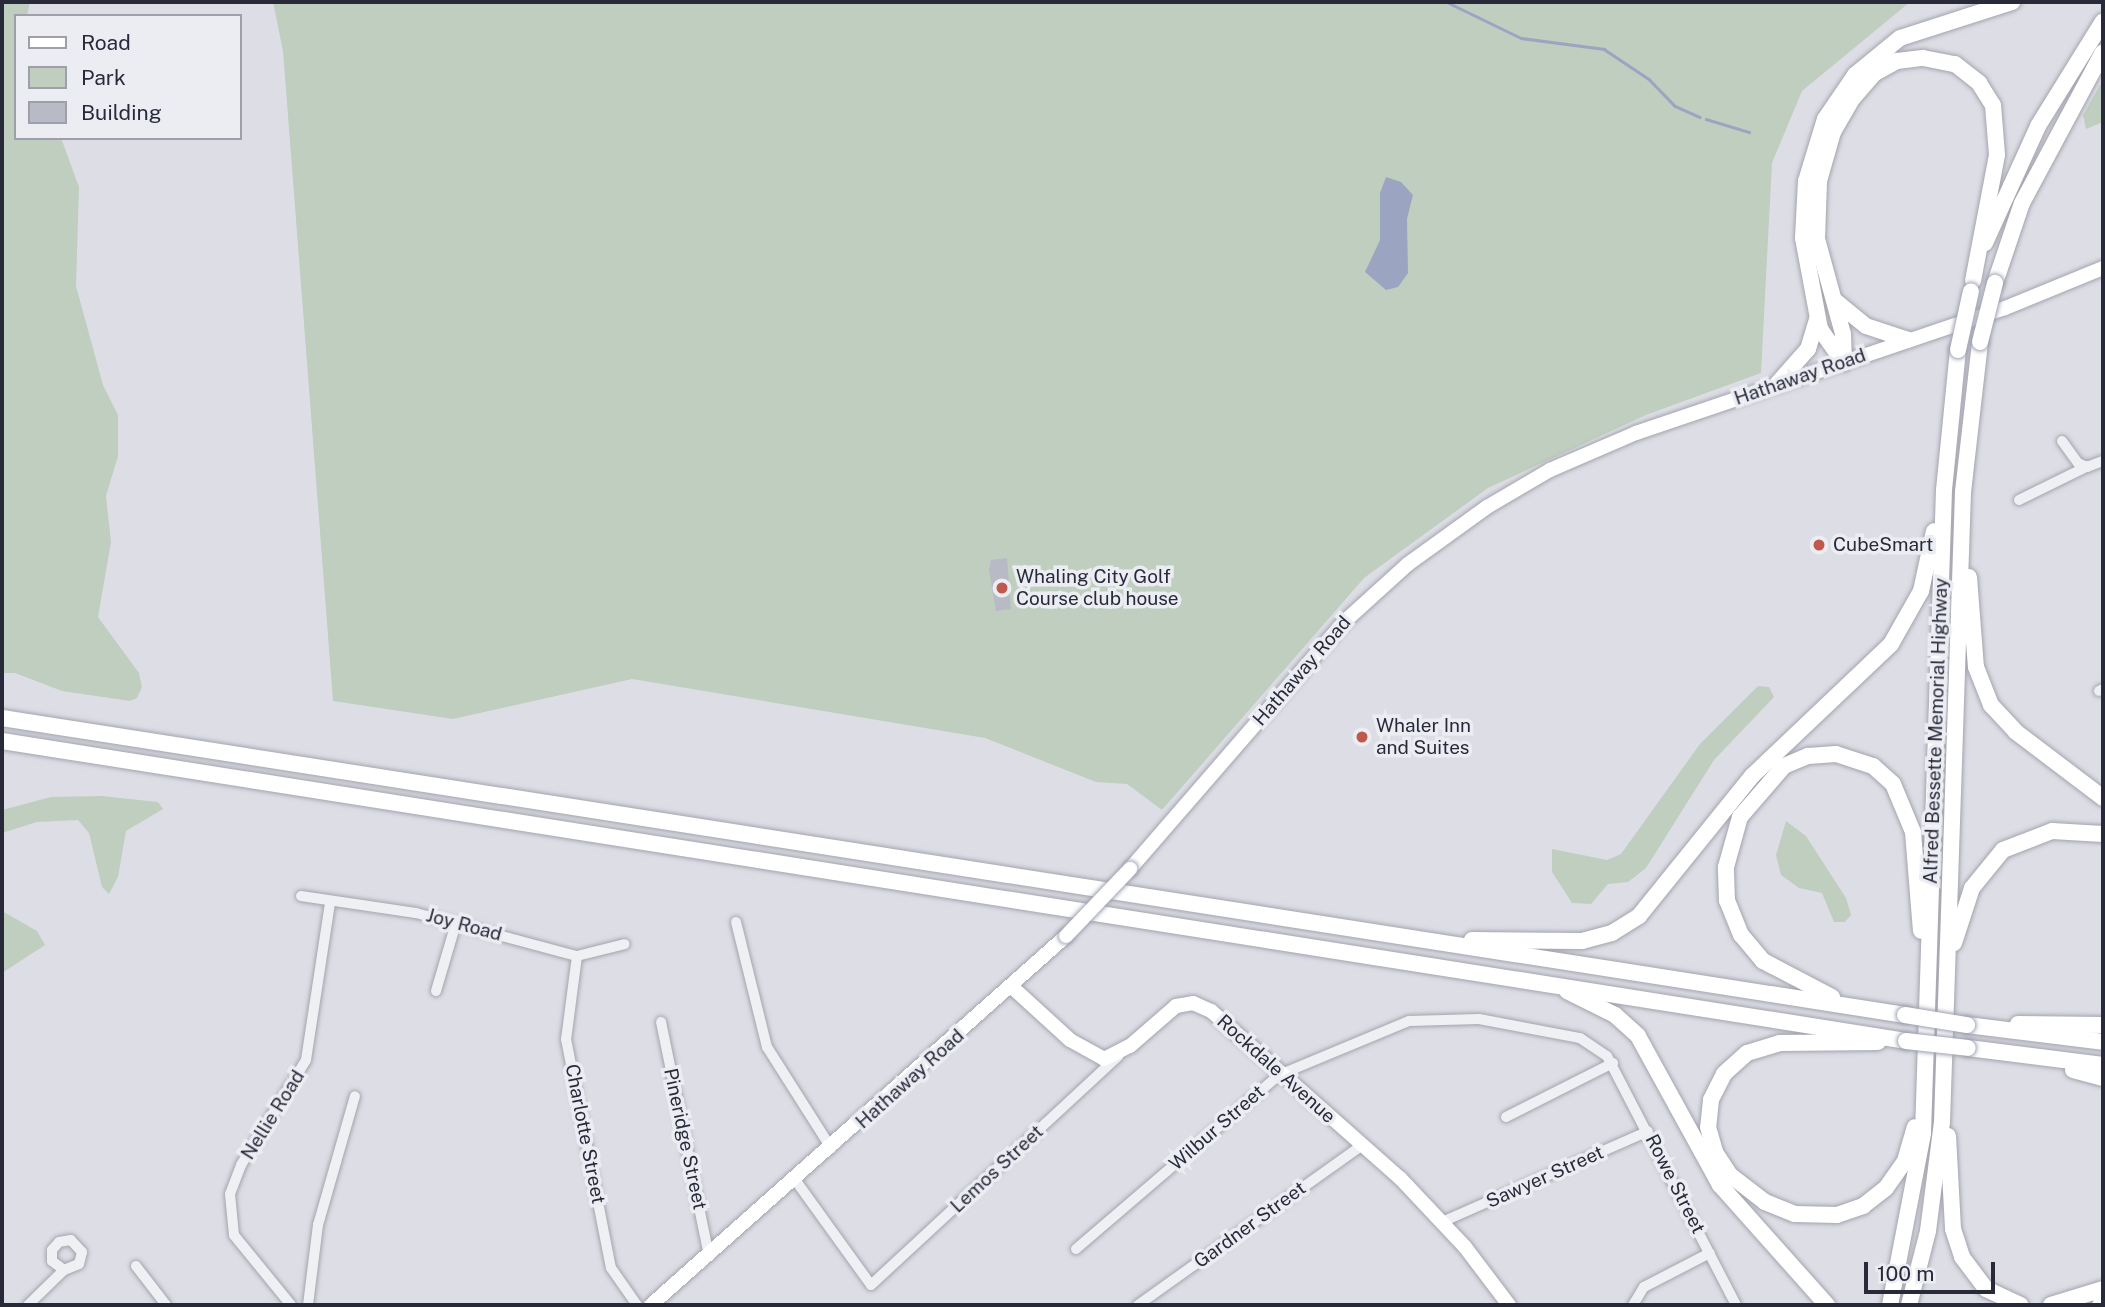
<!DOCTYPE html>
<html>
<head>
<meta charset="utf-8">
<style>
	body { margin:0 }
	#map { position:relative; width:2105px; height:1307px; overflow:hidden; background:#dddee5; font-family:"Public Sans",sans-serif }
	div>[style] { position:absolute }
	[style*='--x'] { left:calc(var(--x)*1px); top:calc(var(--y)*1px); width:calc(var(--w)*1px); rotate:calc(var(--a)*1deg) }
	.green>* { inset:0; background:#bfcebf }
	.water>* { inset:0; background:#9ba5c2 }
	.stream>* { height:2.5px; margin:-1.25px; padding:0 1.25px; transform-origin:1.25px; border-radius:1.25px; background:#9ba5c2 }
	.building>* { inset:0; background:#b8bac5 }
	.roads { filter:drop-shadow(0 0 2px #a3a4ae) drop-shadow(0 0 2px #a3a4ae) }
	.minor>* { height:10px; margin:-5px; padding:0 5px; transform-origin:5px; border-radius:5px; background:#eff0f4 }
	.major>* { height:14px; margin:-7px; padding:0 7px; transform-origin:7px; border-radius:7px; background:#fff }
	.highway>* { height:16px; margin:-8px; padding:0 8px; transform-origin:8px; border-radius:8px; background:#fff }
	.bridges { filter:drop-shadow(0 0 2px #9ea1b0) drop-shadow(0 0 2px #9ea1b0) }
	.major-bridge>* { height:14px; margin:-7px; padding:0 7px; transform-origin:7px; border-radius:7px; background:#fff }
	.highway-bridge>* { height:16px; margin:-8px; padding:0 8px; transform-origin:8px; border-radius:8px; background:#fff }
	.dots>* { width:19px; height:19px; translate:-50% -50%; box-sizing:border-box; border:4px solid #ecedf3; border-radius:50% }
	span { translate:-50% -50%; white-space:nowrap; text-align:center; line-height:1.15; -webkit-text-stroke:7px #ecedf3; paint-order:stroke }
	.street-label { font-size:19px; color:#282a3a }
	.poi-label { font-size:19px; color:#282a3a }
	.left { translate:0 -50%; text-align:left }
	.frame { position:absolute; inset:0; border:4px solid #282a3a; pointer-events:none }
	.legend { position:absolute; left:14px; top:14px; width:228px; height:126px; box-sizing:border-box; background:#ecedf3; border:2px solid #9e9fa9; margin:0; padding:9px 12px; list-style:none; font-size:21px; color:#282a3a }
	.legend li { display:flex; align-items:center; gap:14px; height:35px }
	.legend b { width:35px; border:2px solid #9e9fa9 }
	.scale { position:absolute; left:1864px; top:1262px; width:131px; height:32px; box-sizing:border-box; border:4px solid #282a3a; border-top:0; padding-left:9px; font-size:21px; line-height:24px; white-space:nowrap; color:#282a3a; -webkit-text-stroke:5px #ecedf3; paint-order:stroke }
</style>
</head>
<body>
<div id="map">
	<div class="green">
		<div style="clip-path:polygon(2px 2px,30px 2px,27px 16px,16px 16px,16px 138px,61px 138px,79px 187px,76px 286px,103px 385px,118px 415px,118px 456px,106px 496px,111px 542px,98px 617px,139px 673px,142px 687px,137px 698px,130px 701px,62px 691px,15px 673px,2px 673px)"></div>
		<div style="clip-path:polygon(273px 2px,1910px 2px,1802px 91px,1772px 163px,1761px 373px,1646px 415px,1488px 488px,1364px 578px,1162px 810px,1127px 784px,1096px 782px,985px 738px,632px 679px,453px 719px,333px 701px,283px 51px)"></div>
		<div style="clip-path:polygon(2103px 80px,2103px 122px,2086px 129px,2083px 115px)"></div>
		<div style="clip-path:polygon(1758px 686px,1769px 687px,1774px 697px,1714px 760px,1646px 868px,1628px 882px,1608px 884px,1591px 904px,1572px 903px,1552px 872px,1552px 849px,1607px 860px,1621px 854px,1700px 744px)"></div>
		<div style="clip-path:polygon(102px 796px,158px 802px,163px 809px,126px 831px,118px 877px,109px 894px,102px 887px,89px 833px,78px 820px,37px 822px,2px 833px,2px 810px,51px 797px)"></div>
		<div style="clip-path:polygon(1786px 821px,1806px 836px,1846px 898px,1851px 915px,1845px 922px,1834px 922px,1822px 893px,1799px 888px,1781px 875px,1776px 855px)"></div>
		<div style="clip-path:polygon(2px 911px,37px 931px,45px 945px,2px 973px)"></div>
	</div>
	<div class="water">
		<div style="clip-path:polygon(1386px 177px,1401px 182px,1413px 195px,1407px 219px,1408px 273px,1398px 287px,1386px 290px,1365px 272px,1380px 240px,1380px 193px)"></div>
	</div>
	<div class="stream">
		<div style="--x:1447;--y:2;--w:82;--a:25.9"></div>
		<div style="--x:1521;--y:38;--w:84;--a:7.5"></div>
		<div style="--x:1604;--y:49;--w:54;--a:33.7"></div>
		<div style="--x:1649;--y:79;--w:37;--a:46"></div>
		<div style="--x:1675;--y:106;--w:27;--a:24"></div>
		<div style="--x:1706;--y:119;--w:45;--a:16.8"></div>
	</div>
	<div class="building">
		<div style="clip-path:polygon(1007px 558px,1011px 609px,996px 611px,989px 570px,991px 560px)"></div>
	</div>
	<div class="roads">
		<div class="minor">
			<div style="--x:2062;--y:441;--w:27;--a:54"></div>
			<div style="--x:2078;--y:463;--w:10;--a:24"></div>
			<div style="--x:2087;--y:467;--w:17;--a:-21"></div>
			<div style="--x:2019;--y:500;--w:77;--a:-26.2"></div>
			<div style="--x:2099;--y:691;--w:4;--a:-27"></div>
			<div style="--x:301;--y:896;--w:116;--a:8.4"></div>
			<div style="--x:416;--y:913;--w:167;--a:15"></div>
			<div style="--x:577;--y:956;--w:49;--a:-14"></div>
			<div style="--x:736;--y:922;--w:129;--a:76.1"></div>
			<div style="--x:767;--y:1047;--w:120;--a:57.6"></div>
			<div style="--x:577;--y:956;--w:84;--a:97.5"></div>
			<div style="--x:566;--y:1039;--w:233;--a:78.9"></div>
			<div style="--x:611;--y:1268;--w:45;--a:54.9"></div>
			<div style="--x:436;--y:991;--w:71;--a:-73.6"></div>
			<div style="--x:661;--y:1022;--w:239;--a:78.4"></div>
			<div style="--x:1506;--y:1117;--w:120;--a:-26.8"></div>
			<div style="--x:796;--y:1181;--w:128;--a:54.2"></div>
			<div style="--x:871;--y:1285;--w:337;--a:-42.8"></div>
			<div style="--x:1442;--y:1222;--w:225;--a:-23.8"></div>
			<div style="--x:1076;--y:1249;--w:267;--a:-40.6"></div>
			<div style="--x:1279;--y:1075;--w:141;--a:-22.6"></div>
			<div style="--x:1409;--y:1021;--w:70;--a:-1.6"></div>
			<div style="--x:1479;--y:1019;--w:103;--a:10.7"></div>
			<div style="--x:1580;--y:1038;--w:32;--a:34"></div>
			<div style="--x:1607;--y:1056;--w:280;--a:62.6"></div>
			<div style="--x:136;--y:1266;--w:49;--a:52.4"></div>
			<div style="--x:28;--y:1305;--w:50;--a:-44.2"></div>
			<div style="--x:64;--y:1270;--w:16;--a:-22"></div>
			<div style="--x:79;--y:1264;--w:12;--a:-76"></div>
			<div style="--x:82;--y:1252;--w:16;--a:-133"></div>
			<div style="--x:71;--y:1240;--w:12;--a:171"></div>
			<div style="--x:59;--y:1242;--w:11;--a:131"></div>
			<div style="--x:52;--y:1250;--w:11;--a:90"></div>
			<div style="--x:52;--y:1261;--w:15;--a:37"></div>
			<div style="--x:291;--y:1305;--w:90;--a:-129.2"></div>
			<div style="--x:234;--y:1235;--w:41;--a:-95.6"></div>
			<div style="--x:230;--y:1194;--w:31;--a:-69"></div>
			<div style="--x:241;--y:1165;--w:123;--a:-58.2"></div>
			<div style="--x:306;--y:1060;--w:159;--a:-81.3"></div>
			<div style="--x:308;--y:1305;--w:81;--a:-82.9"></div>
			<div style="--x:318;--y:1225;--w:134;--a:-74"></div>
			<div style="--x:1138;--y:1305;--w:275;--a:-35.5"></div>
			<div style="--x:1633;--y:1305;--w:21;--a:-59"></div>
			<div style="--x:1644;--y:1287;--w:74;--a:-27.3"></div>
		</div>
		<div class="major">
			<div style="--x:1130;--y:869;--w:327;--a:-49.1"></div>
			<div style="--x:1344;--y:622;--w:86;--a:-42.2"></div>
			<div style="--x:1408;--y:564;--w:97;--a:-35.8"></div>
			<div style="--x:1487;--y:507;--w:73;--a:-30.4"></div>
			<div style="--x:1550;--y:470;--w:94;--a:-23.3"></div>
			<div style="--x:1636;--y:433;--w:390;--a:-18.7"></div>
			<div style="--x:2005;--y:308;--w:106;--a:-22.2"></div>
			<div style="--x:1012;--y:987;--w:79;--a:42.4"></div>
			<div style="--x:1070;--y:1040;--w:39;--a:29"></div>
			<div style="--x:1104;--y:1059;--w:29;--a:-27"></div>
			<div style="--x:1130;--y:1046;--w:61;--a:-41"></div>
			<div style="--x:1176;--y:1006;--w:17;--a:-10"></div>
			<div style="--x:1193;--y:1003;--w:20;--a:24"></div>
			<div style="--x:1211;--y:1011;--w:252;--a:41.5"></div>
			<div style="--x:1400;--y:1178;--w:95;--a:46.7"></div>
			<div style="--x:1465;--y:1247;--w:73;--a:52.8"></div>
			<div style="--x:651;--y:1305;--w:555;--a:-41.64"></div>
		</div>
		<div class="highway">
			<div style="--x:1985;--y:243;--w:128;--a:-65.6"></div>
			<div style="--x:2038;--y:126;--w:123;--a:-58.2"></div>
			<div style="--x:1995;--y:283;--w:84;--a:-71.4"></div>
			<div style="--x:2022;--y:203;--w:171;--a:-61.8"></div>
			<div style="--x:1834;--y:300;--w:41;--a:39.1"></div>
			<div style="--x:1866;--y:326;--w:44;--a:18.4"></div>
			<div style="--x:1844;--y:363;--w:29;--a:-92"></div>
			<div style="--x:1843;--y:334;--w:98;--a:-105.3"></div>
			<div style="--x:1817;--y:239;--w:58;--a:-88"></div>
			<div style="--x:1819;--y:181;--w:51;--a:-74.1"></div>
			<div style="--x:1833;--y:132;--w:39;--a:-60"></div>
			<div style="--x:1853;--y:98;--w:33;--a:-49"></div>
			<div style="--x:1875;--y:73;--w:25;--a:-29"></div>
			<div style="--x:1897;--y:61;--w:26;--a:-7"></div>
			<div style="--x:1923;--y:58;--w:33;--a:11"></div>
			<div style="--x:1955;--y:64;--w:31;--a:38"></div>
			<div style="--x:1979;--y:83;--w:26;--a:58"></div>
			<div style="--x:1993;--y:105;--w:50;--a:85.4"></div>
			<div style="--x:1997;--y:155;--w:128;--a:100.8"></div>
			<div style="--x:1844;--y:363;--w:42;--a:-125.2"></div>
			<div style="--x:1820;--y:329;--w:93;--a:-100.6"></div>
			<div style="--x:1803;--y:238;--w:57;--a:-87"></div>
			<div style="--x:1806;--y:181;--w:65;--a:-73"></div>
			<div style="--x:1825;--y:119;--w:53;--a:-55.7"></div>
			<div style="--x:1855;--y:75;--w:58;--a:-39.4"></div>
			<div style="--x:1900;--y:38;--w:118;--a:-17.8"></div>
			<div style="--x:1777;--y:384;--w:47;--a:-48.5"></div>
			<div style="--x:1808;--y:349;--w:31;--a:-73"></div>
			<div style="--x:1969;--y:577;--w:90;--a:85.6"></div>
			<div style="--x:1976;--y:667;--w:41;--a:68.5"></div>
			<div style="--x:1991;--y:705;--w:37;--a:47"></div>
			<div style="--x:2016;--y:732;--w:109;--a:37.2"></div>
			<div style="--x:2;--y:718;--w:1926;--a:8.87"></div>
			<div style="--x:2;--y:741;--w:1927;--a:8.95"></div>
			<div style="--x:1472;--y:940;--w:110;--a:0.5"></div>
			<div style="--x:1582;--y:941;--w:31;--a:-15"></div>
			<div style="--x:1612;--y:933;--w:32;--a:-32"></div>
			<div style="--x:1639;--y:916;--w:180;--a:-51.1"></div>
			<div style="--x:1752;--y:776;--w:192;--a:-43.5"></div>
			<div style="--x:1891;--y:644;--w:61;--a:-60.5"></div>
			<div style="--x:1921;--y:591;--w:61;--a:-77.8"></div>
			<div style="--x:1954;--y:943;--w:58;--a:-71.9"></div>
			<div style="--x:1972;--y:888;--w:49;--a:-50.8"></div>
			<div style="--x:2003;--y:850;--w:53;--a:-21.2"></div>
			<div style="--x:2052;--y:831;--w:51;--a:3.4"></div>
			<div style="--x:1567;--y:991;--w:54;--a:26.6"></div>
			<div style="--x:1615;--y:1015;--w:31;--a:42"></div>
			<div style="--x:1638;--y:1036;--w:170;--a:61.2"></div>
			<div style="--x:1720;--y:1185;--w:161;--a:48.3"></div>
			<div style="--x:1832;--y:997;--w:78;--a:-152.4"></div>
			<div style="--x:1763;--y:961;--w:34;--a:-130"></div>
			<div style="--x:1741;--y:935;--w:37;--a:-112"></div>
			<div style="--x:1727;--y:901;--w:34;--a:-92"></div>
			<div style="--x:1726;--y:867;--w:52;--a:-74.4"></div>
			<div style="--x:1740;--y:817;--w:67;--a:-49.2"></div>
			<div style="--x:1784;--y:766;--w:26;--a:-23"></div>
			<div style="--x:1808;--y:756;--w:28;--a:-4"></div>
			<div style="--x:1836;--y:754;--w:39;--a:18"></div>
			<div style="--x:1873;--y:766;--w:27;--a:42"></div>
			<div style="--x:1893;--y:784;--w:52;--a:67.4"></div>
			<div style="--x:1913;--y:832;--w:99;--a:85.4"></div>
			<div style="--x:2018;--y:1024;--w:85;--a:0.7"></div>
			<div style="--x:1967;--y:1025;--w:137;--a:7.1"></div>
			<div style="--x:1878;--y:1042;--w:98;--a:179.4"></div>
			<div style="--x:1780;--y:1043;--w:34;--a:163"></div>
			<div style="--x:1747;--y:1053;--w:31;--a:138"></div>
			<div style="--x:1724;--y:1074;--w:29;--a:117"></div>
			<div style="--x:1711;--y:1100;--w:27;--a:96"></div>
			<div style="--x:1708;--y:1127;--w:26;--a:74"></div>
			<div style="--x:1715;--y:1152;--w:27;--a:57"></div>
			<div style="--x:1730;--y:1175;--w:44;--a:37.6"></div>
			<div style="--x:1765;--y:1202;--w:32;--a:22"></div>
			<div style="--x:1795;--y:1214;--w:42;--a:1.4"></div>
			<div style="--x:1837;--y:1215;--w:28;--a:-19"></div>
			<div style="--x:1863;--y:1206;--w:29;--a:-38"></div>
			<div style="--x:1886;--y:1188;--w:33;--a:-55"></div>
			<div style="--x:1905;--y:1161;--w:35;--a:-74"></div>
			<div style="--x:1968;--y:1048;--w:136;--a:7.2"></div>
			<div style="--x:2073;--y:1070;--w:31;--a:15"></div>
			<div style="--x:1948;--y:1136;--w:93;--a:86.9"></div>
			<div style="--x:1953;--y:1229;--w:29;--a:72"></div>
			<div style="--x:1962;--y:1257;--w:40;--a:53"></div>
			<div style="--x:1986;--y:1289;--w:38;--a:25"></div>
			<div style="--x:1890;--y:1305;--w:175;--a:-79.1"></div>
			<div style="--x:1923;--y:1133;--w:643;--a:-88.13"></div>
			<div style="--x:1944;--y:490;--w:141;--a:-84.3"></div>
			<div style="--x:1909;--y:1305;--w:76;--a:-75.6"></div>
			<div style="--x:1928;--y:1231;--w:110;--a:-82.7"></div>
			<div style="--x:1942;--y:1122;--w:630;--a:-88.09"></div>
			<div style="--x:1963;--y:492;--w:151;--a:-83.5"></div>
			<div style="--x:2051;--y:1305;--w:54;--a:-17.1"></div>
			<div style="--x:2100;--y:1305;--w:4;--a:-34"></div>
		</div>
	</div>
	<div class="bridges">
		<div class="major-bridge">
			<div style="--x:1066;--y:936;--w:93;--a:-46.3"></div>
		</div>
		<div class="highway-bridge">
			<div style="--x:1980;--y:342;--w:61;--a:-75.7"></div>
			<div style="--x:1958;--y:350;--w:60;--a:-77.6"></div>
			<div style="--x:1905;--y:1015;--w:63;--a:9.2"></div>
			<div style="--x:1906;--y:1041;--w:62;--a:6.4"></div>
		</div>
	</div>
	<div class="dots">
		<div style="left:1819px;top:545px;background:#bf584d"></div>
		<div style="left:1002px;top:588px;background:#bf584d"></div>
		<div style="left:1362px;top:737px;background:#bf584d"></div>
	</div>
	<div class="street-label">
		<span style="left:1800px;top:377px;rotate:-19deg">Hathaway Road</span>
		<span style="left:1302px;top:671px;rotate:-49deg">Hathaway Road</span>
		<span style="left:1936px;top:731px;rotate:-88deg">Alfred Bessette Memorial Highway</span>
		<span style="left:464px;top:925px;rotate:15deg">Joy Road</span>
		<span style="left:1276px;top:1069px;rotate:42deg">Rockdale Avenue</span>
		<span style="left:910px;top:1079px;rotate:-42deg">Hathaway Road</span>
		<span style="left:273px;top:1115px;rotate:-58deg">Nellie Road</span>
		<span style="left:1217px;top:1128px;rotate:-41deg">Wilbur Street</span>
		<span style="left:585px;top:1134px;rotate:79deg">Charlotte Street</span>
		<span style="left:685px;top:1139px;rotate:78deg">Pineridge Street</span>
		<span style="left:997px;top:1169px;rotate:-43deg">Lemos Street</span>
		<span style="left:1545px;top:1177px;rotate:-24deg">Sawyer Street</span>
		<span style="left:1675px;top:1184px;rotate:63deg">Rowe Street</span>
		<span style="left:1250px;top:1225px;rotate:-36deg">Gardner Street</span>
	</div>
	<div class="poi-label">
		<span class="left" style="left:1833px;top:545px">CubeSmart</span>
		<span class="left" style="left:1016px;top:588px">Whaling City Golf<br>Course club house</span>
		<span class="left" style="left:1376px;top:737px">Whaler Inn<br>and Suites</span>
	</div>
	<div class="frame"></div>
	<ul class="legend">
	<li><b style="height:9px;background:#fff"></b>Road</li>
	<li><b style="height:19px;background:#bfcebf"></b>Park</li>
	<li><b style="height:19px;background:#b8bac5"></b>Building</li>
	</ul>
	<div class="scale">100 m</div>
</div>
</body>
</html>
